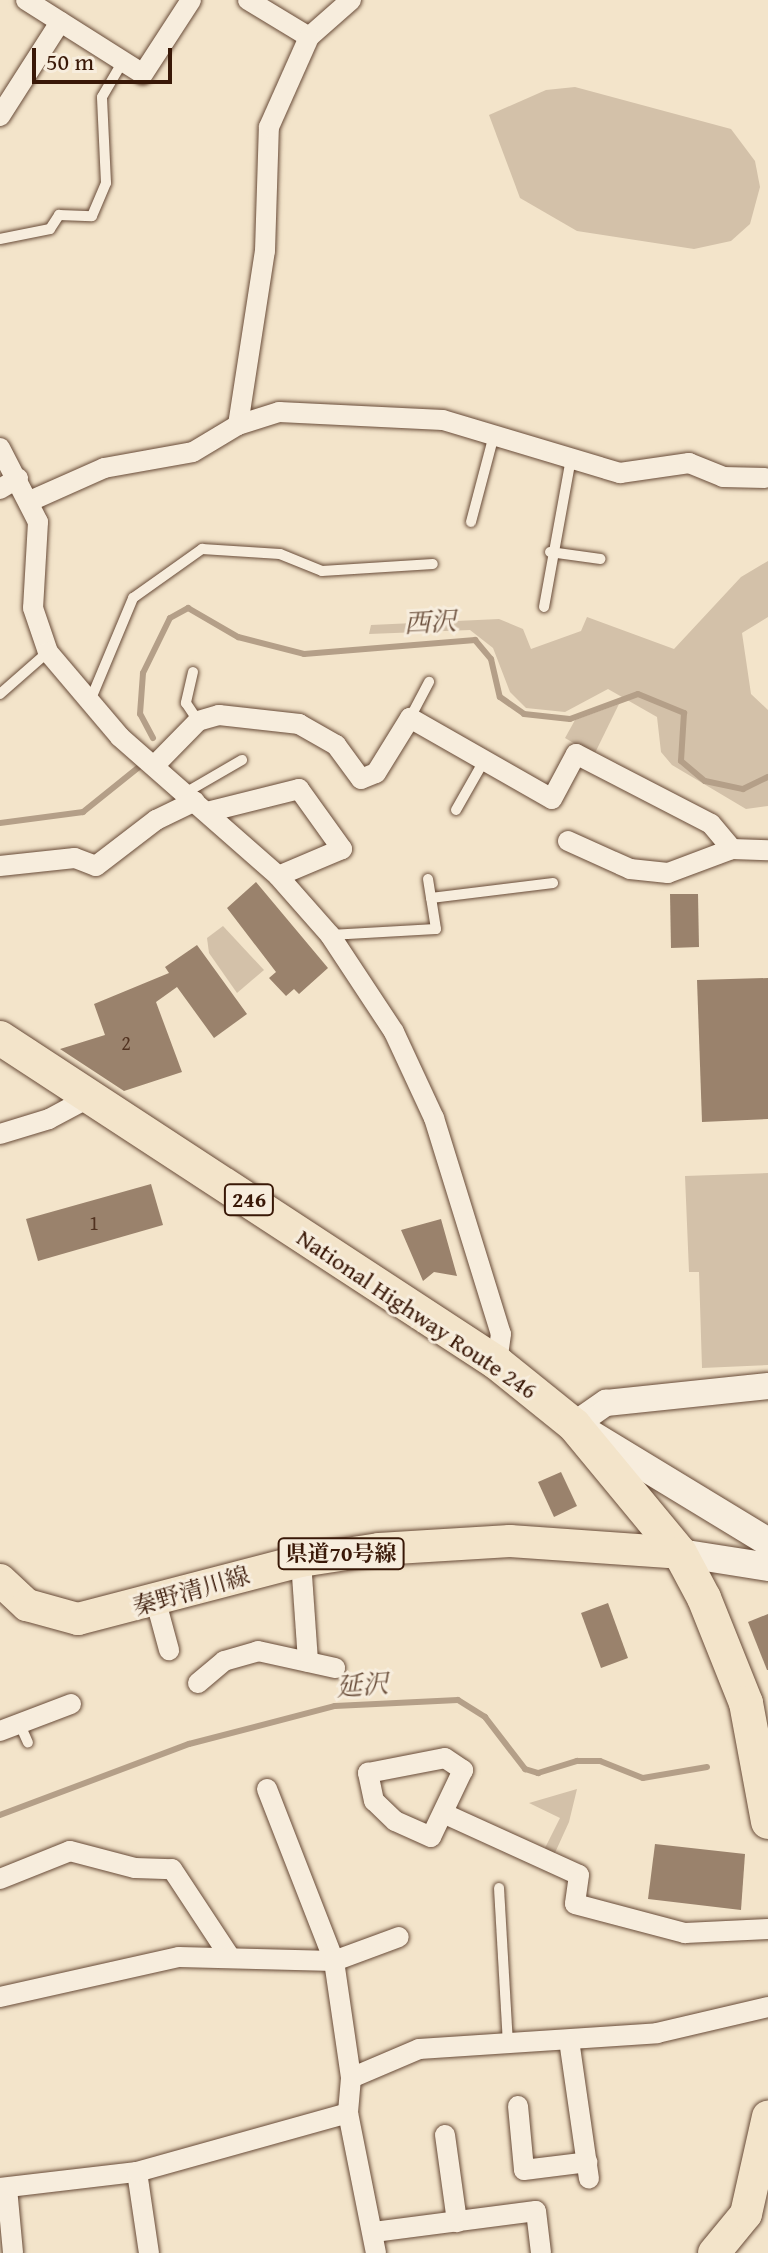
<!DOCTYPE html>
<html>
<head>
<meta charset="utf-8">
<style>
	body { margin:0 }
	#map { position:relative; width:768px; height:2253px; overflow:hidden; background:#f3e4ca; font-family:"Gentium Book Plus","Noto Serif JP",serif }
	div>[style] { position:absolute }
	[style*='--x'] { left:calc(var(--x)*1px); top:calc(var(--y)*1px); width:calc(var(--w)*1px); rotate:calc(var(--a)*1deg) }
	.green>* { inset:0; background:#d3c1a9 }
	.stream>* { height:6px; margin:-3px; padding:0 3px; transform-origin:3px; border-radius:3px; background:#b49f88 }
	.building>* { inset:0; background:#9a826c }
	.roads { filter:drop-shadow(0 0 2px #684b38) drop-shadow(0 0 2px #684b38) }
	.service>* { height:10px; margin:-5px; padding:0 5px; transform-origin:5px; border-radius:5px; background:#f7eddd }
	.minor>* { height:20px; margin:-10px; padding:0 10px; transform-origin:10px; border-radius:10px; background:#f7eddd }
	.tertiary>* { height:26px; margin:-13px; padding:0 13px; transform-origin:13px; border-radius:13px; background:#f7eddd }
	.secondary>* { height:28px; margin:-14px; padding:0 14px; transform-origin:14px; border-radius:14px; background:#f7eddd }
	.primary>* { height:32px; margin:-16px; padding:0 16px; transform-origin:16px; border-radius:16px; background:#f3e4ca }
	.trunk>* { height:34px; margin:-17px; padding:0 17px; transform-origin:17px; border-radius:17px; background:#f3e4ca }
	span { translate:-50% -50%; white-space:nowrap; text-align:center; line-height:1.15; -webkit-text-stroke:6px #f7eddd; paint-order:stroke }
	.number-label { font-size:20px; color:#513220 }
	.number-label span { -webkit-text-stroke-width:0 }
	.shield-label span { padding:2px 6px; background:#f7eddd; border:2px solid; border-radius:6px; -webkit-text-stroke-width:0 }
	.shield-label { font-size:22px; color:#391807; font-weight:700 }
	.street-label { font-size:24px; color:#391807 }
	.water-label { font-size:26px; color:#6a4e3b; font-style:italic }
	.scale { position:absolute; left:32px; top:48px; width:140px; height:36px; box-sizing:border-box; border:4px solid #391807; border-top:0; padding-left:10px; font-size:24px; line-height:28px; white-space:nowrap; color:#391807; -webkit-text-stroke:6px #f7eddd; paint-order:stroke }
</style>
</head>
<body>
<div id="map">
	<div class="green">
		<div style="clip-path:polygon(575px 87px,731px 129px,755px 161px,760px 187px,750px 224px,731px 241px,694px 249px,577px 231px,520px 198px,489px 115px,546px 90px)"></div>
		<div style="clip-path:polygon(768px 561px,768px 617px,742px 633px,751px 694px,768px 710px,768px 806px,746px 809px,672px 765px,661px 752px,657px 717px,608px 689px,565px 712px,526px 708px,510px 692px,493px 648px,470px 630px,369px 634px,371px 625px,499px 619px,523px 629px,531px 649px,581px 631px,587px 617px,674px 649px,741px 577px)"></div>
		<div style="clip-path:polygon(619px 704px,594px 755px,565px 738px,575px 720px)"></div>
		<div style="clip-path:polygon(223px 926px,264px 970px,237px 993px,209px 953px,207px 938px)"></div>
		<div style="clip-path:polygon(768px 1173px,768px 1365px,702px 1368px,699px 1272px,689px 1272px,685px 1176px)"></div>
		<div style="clip-path:polygon(577px 1789px,569px 1822px,554px 1855px,544px 1850px,560px 1818px,529px 1803px)"></div>
	</div>
	<div class="stream">
		<div style="--x:153;--y:738;--w:27;--a:-118"></div>
		<div style="--x:140;--y:714;--w:41;--a:-85.8"></div>
		<div style="--x:143;--y:673;--w:61;--a:-63.9"></div>
		<div style="--x:170;--y:618;--w:21;--a:-29"></div>
		<div style="--x:188;--y:608;--w:58;--a:30.1"></div>
		<div style="--x:238;--y:637;--w:68;--a:14.4"></div>
		<div style="--x:304;--y:654;--w:172;--a:-4.7"></div>
		<div style="--x:475;--y:640;--w:25;--a:50"></div>
		<div style="--x:491;--y:659;--w:39;--a:77"></div>
		<div style="--x:500;--y:697;--w:29;--a:35"></div>
		<div style="--x:524;--y:714;--w:46;--a:6.2"></div>
		<div style="--x:570;--y:719;--w:72;--a:-20.2"></div>
		<div style="--x:638;--y:694;--w:50;--a:22.4"></div>
		<div style="--x:684;--y:713;--w:48;--a:93.6"></div>
		<div style="--x:681;--y:761;--w:31;--a:40"></div>
		<div style="--x:705;--y:781;--w:39;--a:12"></div>
		<div style="--x:743;--y:789;--w:28;--a:-26"></div>
		<div style="--x:0;--y:823;--w:84;--a:-7.5"></div>
		<div style="--x:83;--y:812;--w:72;--a:-38.8"></div>
		<div style="--x:0;--y:1815;--w:202;--a:-20.6"></div>
		<div style="--x:189;--y:1744;--w:151;--a:-14.6"></div>
		<div style="--x:335;--y:1706;--w:123;--a:-2.8"></div>
		<div style="--x:458;--y:1700;--w:32;--a:32"></div>
		<div style="--x:485;--y:1717;--w:66;--a:52.4"></div>
		<div style="--x:525;--y:1769;--w:14;--a:17"></div>
		<div style="--x:538;--y:1773;--w:41;--a:-17.1"></div>
		<div style="--x:577;--y:1761;--w:23;--a:0"></div>
		<div style="--x:600;--y:1761;--w:46;--a:21.6"></div>
		<div style="--x:643;--y:1778;--w:65;--a:-9.8"></div>
	</div>
	<div class="building">
		<div style="clip-path:polygon(256px 882px,328px 968px,299px 994px,294px 989px,286px 996px,269px 978px,276px 972px,227px 908px)"></div>
		<div style="clip-path:polygon(670px 894px,698px 894px,699px 947px,671px 948px)"></div>
		<div style="clip-path:polygon(197px 945px,247px 1014px,214px 1038px,177px 987px,156px 1002px,182px 1072px,124px 1091px,60px 1049px,105px 1035px,94px 1004px,169px 973px,165px 967px)"></div>
		<div style="clip-path:polygon(768px 978px,768px 1119px,702px 1122px,697px 980px)"></div>
		<div style="clip-path:polygon(151px 1184px,163px 1225px,38px 1261px,26px 1219px)"></div>
		<div style="clip-path:polygon(441px 1219px,457px 1276px,434px 1272px,423px 1281px,401px 1230px)"></div>
		<div style="clip-path:polygon(561px 1472px,577px 1506px,554px 1517px,538px 1482px)"></div>
		<div style="clip-path:polygon(608px 1603px,628px 1658px,601px 1668px,581px 1613px)"></div>
		<div style="clip-path:polygon(768px 1614px,768px 1670px,767px 1670px,748px 1622px)"></div>
		<div style="clip-path:polygon(655px 1844px,745px 1854px,741px 1910px,648px 1899px)"></div>
	</div>
	<div class="roads">
		<div class="service">
			<div style="--x:0;--y:239;--w:51;--a:-11.3"></div>
			<div style="--x:50;--y:229;--w:17;--a:-57"></div>
			<div style="--x:59;--y:215;--w:33;--a:2"></div>
			<div style="--x:92;--y:216;--w:36;--a:-67"></div>
			<div style="--x:106;--y:183;--w:86;--a:-92.7"></div>
			<div style="--x:102;--y:97;--w:42;--a:-59.7"></div>
			<div style="--x:471;--y:522;--w:90;--a:-75.2"></div>
			<div style="--x:550;--y:552;--w:51;--a:7.8"></div>
			<div style="--x:544;--y:607;--w:150;--a:-79.7"></div>
			<div style="--x:193;--y:672;--w:32;--a:103"></div>
			<div style="--x:186;--y:703;--w:22;--a:56"></div>
			<div style="--x:0;--y:694;--w:64;--a:-41.2"></div>
			<div style="--x:90;--y:701;--w:112;--a:-67.3"></div>
			<div style="--x:133;--y:598;--w:85;--a:-35.4"></div>
			<div style="--x:202;--y:549;--w:78;--a:3.7"></div>
			<div style="--x:280;--y:554;--w:45;--a:22"></div>
			<div style="--x:322;--y:571;--w:111;--a:-3.6"></div>
			<div style="--x:410;--y:718;--w:41;--a:-62.2"></div>
			<div style="--x:185;--y:793;--w:66;--a:-30.1"></div>
			<div style="--x:456;--y:810;--w:59;--a:-60.4"></div>
			<div style="--x:428;--y:879;--w:19;--a:81"></div>
			<div style="--x:330;--y:935;--w:106;--a:-3.2"></div>
			<div style="--x:436;--y:929;--w:31;--a:-99"></div>
			<div style="--x:431;--y:898;--w:123;--a:-7"></div>
			<div style="--x:21;--y:1727;--w:17;--a:66"></div>
			<div style="--x:499;--y:1888;--w:155;--a:86.7"></div>
		</div>
		<div class="minor">
			<div style="--x:26;--y:0;--w:138;--a:32.3"></div>
			<div style="--x:143;--y:74;--w:88;--a:-57"></div>
			<div style="--x:248;--y:0;--w:71;--a:31.2"></div>
			<div style="--x:309;--y:37;--w:56;--a:-41.4"></div>
			<div style="--x:0;--y:116;--w:112;--a:-57.4"></div>
			<div style="--x:238;--y:425;--w:176;--a:-81.2"></div>
			<div style="--x:265;--y:251;--w:124;--a:-88.2"></div>
			<div style="--x:269;--y:127;--w:98;--a:-66"></div>
			<div style="--x:0;--y:448;--w:83;--a:62.8"></div>
			<div style="--x:38;--y:522;--w:86;--a:93.3"></div>
			<div style="--x:33;--y:608;--w:46;--a:71.2"></div>
			<div style="--x:48;--y:652;--w:111;--a:49.7"></div>
			<div style="--x:120;--y:737;--w:210;--a:41.3"></div>
			<div style="--x:278;--y:876;--w:79;--a:48.6"></div>
			<div style="--x:330;--y:935;--w:116;--a:56.6"></div>
			<div style="--x:394;--y:1032;--w:95;--a:65.1"></div>
			<div style="--x:434;--y:1118;--w:226;--a:72.8"></div>
			<div style="--x:501;--y:1334;--w:29;--a:98"></div>
			<div style="--x:0;--y:489;--w:21;--a:-31"></div>
			<div style="--x:30;--y:501;--w:81;--a:-24"></div>
			<div style="--x:104;--y:468;--w:90;--a:-10.2"></div>
			<div style="--x:193;--y:452;--w:52;--a:-31"></div>
			<div style="--x:238;--y:425;--w:43;--a:-17.6"></div>
			<div style="--x:279;--y:412;--w:164;--a:2.8"></div>
			<div style="--x:443;--y:420;--w:185;--a:16.7"></div>
			<div style="--x:620;--y:473;--w:70;--a:-8.2"></div>
			<div style="--x:689;--y:463;--w:37;--a:22"></div>
			<div style="--x:723;--y:477;--w:42;--a:1.4"></div>
			<div style="--x:154;--y:766;--w:63;--a:-45.6"></div>
			<div style="--x:198;--y:721;--w:22;--a:-16"></div>
			<div style="--x:219;--y:715;--w:81;--a:6.4"></div>
			<div style="--x:299;--y:724;--w:43;--a:29.6"></div>
			<div style="--x:336;--y:745;--w:42;--a:53.7"></div>
			<div style="--x:361;--y:779;--w:16;--a:-22"></div>
			<div style="--x:376;--y:773;--w:65;--a:-58.3"></div>
			<div style="--x:410;--y:718;--w:163;--a:29.7"></div>
			<div style="--x:552;--y:799;--w:51;--a:-61.9"></div>
			<div style="--x:576;--y:754;--w:152;--a:27.4"></div>
			<div style="--x:711;--y:824;--w:33;--a:50"></div>
			<div style="--x:207;--y:812;--w:95;--a:-14"></div>
			<div style="--x:299;--y:789;--w:74;--a:54.4"></div>
			<div style="--x:342;--y:849;--w:69;--a:157.1"></div>
			<div style="--x:568;--y:841;--w:68;--a:24.3"></div>
			<div style="--x:630;--y:869;--w:38;--a:6"></div>
			<div style="--x:668;--y:873;--w:68;--a:-20.6"></div>
			<div style="--x:732;--y:849;--w:36;--a:2"></div>
			<div style="--x:0;--y:866;--w:75;--a:-6.1"></div>
			<div style="--x:75;--y:858;--w:22;--a:21"></div>
			<div style="--x:96;--y:866;--w:76;--a:-37.5"></div>
			<div style="--x:156;--y:820;--w:43;--a:-26"></div>
			<div style="--x:0;--y:1134;--w:51;--a:-17"></div>
			<div style="--x:49;--y:1119;--w:49;--a:-28.1"></div>
			<div style="--x:301;--y:1561;--w:101;--a:86"></div>
			<div style="--x:156;--y:1602;--w:50;--a:74.8"></div>
			<div style="--x:198;--y:1683;--w:34;--a:-40"></div>
			<div style="--x:224;--y:1661;--w:35;--a:-16"></div>
			<div style="--x:258;--y:1651;--w:79;--a:12.4"></div>
			<div style="--x:0;--y:1731;--w:76;--a:-20.8"></div>
			<div style="--x:445;--y:1758;--w:22;--a:34"></div>
			<div style="--x:463;--y:1770;--w:74;--a:115.5"></div>
			<div style="--x:431;--y:1837;--w:39;--a:-156"></div>
			<div style="--x:395;--y:1821;--w:29;--a:-136"></div>
			<div style="--x:374;--y:1801;--w:29;--a:-102"></div>
			<div style="--x:368;--y:1773;--w:78;--a:-11"></div>
			<div style="--x:267;--y:1789;--w:185;--a:68.7"></div>
			<div style="--x:334;--y:1961;--w:69;--a:-20.3"></div>
			<div style="--x:445;--y:1814;--w:147;--a:24.5"></div>
			<div style="--x:579;--y:1875;--w:29;--a:98"></div>
			<div style="--x:575;--y:1904;--w:114;--a:14.8"></div>
			<div style="--x:685;--y:1933;--w:83;--a:-2.8"></div>
			<div style="--x:0;--y:1879;--w:75;--a:-21.8"></div>
			<div style="--x:70;--y:1851;--w:67;--a:14.7"></div>
			<div style="--x:135;--y:1868;--w:37;--a:2"></div>
			<div style="--x:172;--y:1869;--w:105;--a:56.6"></div>
			<div style="--x:0;--y:1997;--w:183;--a:-12.6"></div>
			<div style="--x:179;--y:1957;--w:155;--a:1.5"></div>
			<div style="--x:334;--y:1961;--w:118;--a:81.7"></div>
			<div style="--x:351;--y:2078;--w:35;--a:95"></div>
			<div style="--x:348;--y:2113;--w:143;--a:78.7"></div>
			<div style="--x:569;--y:2040;--w:140;--a:81.8"></div>
			<div style="--x:351;--y:2078;--w:74;--a:-23.1"></div>
			<div style="--x:419;--y:2049;--w:239;--a:-3.8"></div>
			<div style="--x:657;--y:2033;--w:114;--a:-13.2"></div>
			<div style="--x:518;--y:2106;--w:64;--a:84.6"></div>
			<div style="--x:524;--y:2170;--w:64;--a:-7.1"></div>
			<div style="--x:445;--y:2135;--w:88;--a:82.1"></div>
			<div style="--x:137;--y:2172;--w:82;--a:81.6"></div>
			<div style="--x:0;--y:2188;--w:138;--a:-6.7"></div>
			<div style="--x:137;--y:2172;--w:219;--a:-15.6"></div>
			<div style="--x:7;--y:2188;--w:65;--a:84.7"></div>
			<div style="--x:374;--y:2232;--w:163;--a:-7.4"></div>
			<div style="--x:536;--y:2211;--w:42;--a:83.2"></div>
		</div>
		<div class="tertiary">
			<div style="--x:574;--y:1425;--w:39;--a:-35"></div>
			<div style="--x:606;--y:1403;--w:163;--a:-6"></div>
		</div>
		<div class="secondary">
			<div style="--x:579;--y:1427;--w:221;--a:31.3"></div>
			<div style="--x:680;--y:1553;--w:89;--a:9"></div>
		</div>
		<div class="primary">
			<div style="--x:0;--y:1580;--w:37;--a:43"></div>
			<div style="--x:27;--y:1605;--w:53;--a:15.4"></div>
			<div style="--x:78;--y:1619;--w:230;--a:-14.6"></div>
			<div style="--x:301;--y:1561;--w:79;--a:-8.7"></div>
			<div style="--x:379;--y:1549;--w:131;--a:-3.5"></div>
			<div style="--x:510;--y:1541;--w:170;--a:4"></div>
			<div style="--x:714;--y:2253;--w:50;--a:-50.6"></div>
			<div style="--x:746;--y:2214;--w:100;--a:-77.3"></div>
		</div>
		<div class="trunk">
			<div style="--x:0;--y:1038;--w:594;--a:33.18"></div>
			<div style="--x:497;--y:1363;--w:99;--a:38.8"></div>
			<div style="--x:574;--y:1425;--w:166;--a:50.4"></div>
			<div style="--x:680;--y:1553;--w:51;--a:61.9"></div>
			<div style="--x:704;--y:1598;--w:113;--a:68.2"></div>
			<div style="--x:746;--y:1703;--w:121;--a:79.5"></div>
		</div>
	</div>
	<div class="number-label">
		<span style="left:126px;top:1042px">2</span>
		<span style="left:94px;top:1222px">1</span>
	</div>
	<div class="shield-label">
		<span style="left:249px;top:1200px">246</span>
		<span style="left:341px;top:1554px">県道70号線</span>
	</div>
	<div class="street-label">
		<span style="left:417px;top:1314px;rotate:34deg">National Highway Route 246</span>
		<span style="left:191px;top:1591px;rotate:-16deg">秦野清川線</span>
	</div>
	<div class="water-label">
		<span style="left:430px;top:622px;rotate:-3deg">西沢</span>
		<span style="left:362px;top:1685px;rotate:-4deg">延沢</span>
	</div>
	<div class="scale">50 m</div>
</div>
</body>
</html>
